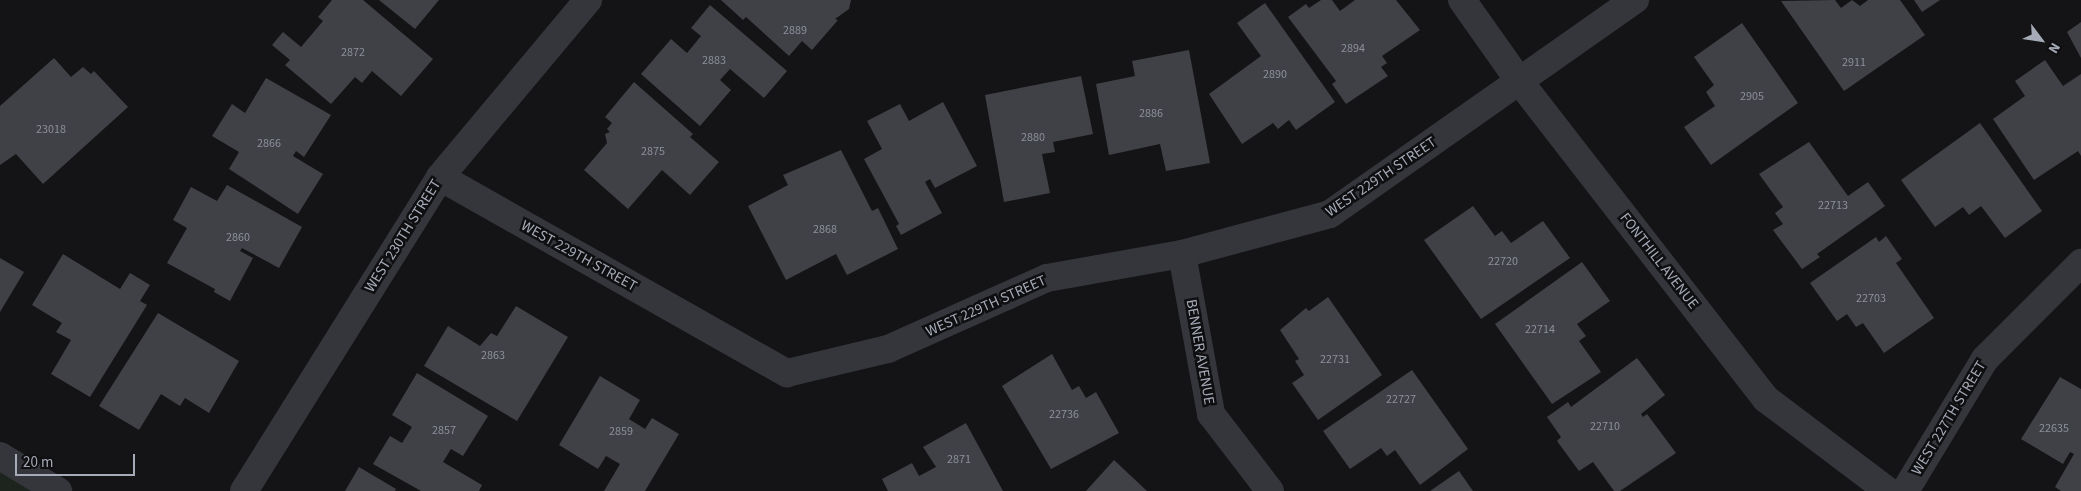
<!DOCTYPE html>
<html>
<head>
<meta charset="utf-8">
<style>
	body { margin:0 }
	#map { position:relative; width:2081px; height:491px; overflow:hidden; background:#141416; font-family:"Source Sans 3",sans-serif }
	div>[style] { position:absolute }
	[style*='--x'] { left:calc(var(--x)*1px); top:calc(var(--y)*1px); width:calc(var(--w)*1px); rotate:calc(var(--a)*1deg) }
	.green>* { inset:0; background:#1c241d }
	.building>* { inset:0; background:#404146 }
	.minor>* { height:28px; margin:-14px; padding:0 14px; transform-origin:14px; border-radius:14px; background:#35363b }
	span { translate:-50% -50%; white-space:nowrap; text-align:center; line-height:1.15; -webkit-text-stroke:5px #0f0f11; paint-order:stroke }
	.number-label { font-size:12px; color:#8c909b }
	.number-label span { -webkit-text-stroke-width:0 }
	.street-label { font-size:15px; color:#a5abb7 }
	.north { position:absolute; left:2016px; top:15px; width:50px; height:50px; -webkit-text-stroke:4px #0f0f11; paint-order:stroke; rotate:121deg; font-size:14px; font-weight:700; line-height:20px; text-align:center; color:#a5abb7 }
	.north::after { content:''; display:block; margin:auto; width:18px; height:22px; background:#a5abb7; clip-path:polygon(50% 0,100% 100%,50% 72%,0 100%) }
	.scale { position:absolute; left:15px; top:454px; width:120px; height:22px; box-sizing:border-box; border:2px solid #a5abb7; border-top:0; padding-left:6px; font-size:15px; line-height:18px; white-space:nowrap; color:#a5abb7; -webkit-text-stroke:4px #0f0f11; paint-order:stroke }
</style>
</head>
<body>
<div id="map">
	<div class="green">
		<div style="clip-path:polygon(0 460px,51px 491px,0 491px)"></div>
	</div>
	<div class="building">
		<div style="clip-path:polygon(332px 0,363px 0,433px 59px,401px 96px,372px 71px,362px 83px,355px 77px,331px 104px,285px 65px,290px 60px,272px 45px,283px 32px,301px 47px,323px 21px,318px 17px)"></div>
		<div style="clip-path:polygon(379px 0,439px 0,415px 29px)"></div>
		<div style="clip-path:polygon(721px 0,851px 0,849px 9px,835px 19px,838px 20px,812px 50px,802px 41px,789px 56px,746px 17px,743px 20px)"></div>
		<div style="clip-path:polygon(1321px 0,1332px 0,1340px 11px,1355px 0,1396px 0,1420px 30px,1382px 56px,1387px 63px,1381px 67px,1388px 76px,1346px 104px,1332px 84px,1336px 81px,1288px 17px,1306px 4px,1309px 8px)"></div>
		<div style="clip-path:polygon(1835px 0,1841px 8px,1852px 0,1860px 6px,1868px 0,1900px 0,1925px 35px,1844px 91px,1781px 1px)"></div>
		<div style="clip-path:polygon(1914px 0,1940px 0,1922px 12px)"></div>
		<div style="clip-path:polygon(1265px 3px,1335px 102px,1296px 130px,1289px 120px,1278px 129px,1273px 123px,1242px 144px,1209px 94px,1261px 56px,1237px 23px)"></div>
		<div style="clip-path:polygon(710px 5px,787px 71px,764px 98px,730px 69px,720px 80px,731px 90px,700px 126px,641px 74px,671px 39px,687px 53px,701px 36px,691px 28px)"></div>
		<div style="clip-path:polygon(2081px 22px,2081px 58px,2067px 32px)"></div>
		<div style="clip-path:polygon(1742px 23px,1798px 103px,1711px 165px,1684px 127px,1715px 106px,1706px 92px,1714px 85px,1694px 57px)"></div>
		<div style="clip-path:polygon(1189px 50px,1210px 163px,1166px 171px,1160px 144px,1109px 155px,1096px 84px,1135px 76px,1132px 61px)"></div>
		<div style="clip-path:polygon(54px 58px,71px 77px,83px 67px,91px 74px,94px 71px,128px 107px,43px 184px,16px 154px,0 165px,0 106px)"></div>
		<div style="clip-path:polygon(2045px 60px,2063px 86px,2081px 74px,2081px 156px,2078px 151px,2034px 180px,1993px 119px,2025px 96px,2015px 81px)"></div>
		<div style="clip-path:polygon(1081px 76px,1093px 134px,1053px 142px,1055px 152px,1042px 154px,1050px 193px,1004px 202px,985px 95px)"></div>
		<div style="clip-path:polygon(266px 78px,331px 115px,304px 157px,296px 151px,293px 156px,323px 174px,298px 214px,229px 169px,239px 152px,212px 136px,232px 104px,245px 113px)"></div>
		<div style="clip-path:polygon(634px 82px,693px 134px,690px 137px,719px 162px,690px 195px,662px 170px,628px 209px,584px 170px,607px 143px,605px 134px,610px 132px,607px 129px,612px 123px,605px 117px)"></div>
		<div style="clip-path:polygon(943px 102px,977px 166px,935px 188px,930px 179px,925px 182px,942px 213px,901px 235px,896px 226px,899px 224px,864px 159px,882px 149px,867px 121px,900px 104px,909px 121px)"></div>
		<div style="clip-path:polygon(1980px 123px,2042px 211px,2005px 238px,1981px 206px,1969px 215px,1963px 207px,1935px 227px,1901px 180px)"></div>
		<div style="clip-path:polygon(1809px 142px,1848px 196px,1868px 182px,1885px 206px,1817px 254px,1820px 257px,1802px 269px,1773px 230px,1783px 224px,1775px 213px,1783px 207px,1759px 174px)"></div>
		<div style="clip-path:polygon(841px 150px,872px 211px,878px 208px,898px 249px,847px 275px,836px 254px,786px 280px,748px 206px,788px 185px,783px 175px)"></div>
		<div style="clip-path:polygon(227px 185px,302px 227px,279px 268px,242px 248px,240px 251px,253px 258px,230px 301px,214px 292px,215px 289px,167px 263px,187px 228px,173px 220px,191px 187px,217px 201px)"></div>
		<div style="clip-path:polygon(1473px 206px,1495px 236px,1502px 231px,1511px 243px,1543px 221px,1570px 258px,1481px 319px,1424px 240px)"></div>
		<div style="clip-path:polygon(1886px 236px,1902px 259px,1896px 263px,1934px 318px,1884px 353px,1863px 323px,1856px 327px,1847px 314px,1837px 321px,1810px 283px,1876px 237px,1879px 242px)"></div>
		<div style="clip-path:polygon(63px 254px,120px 289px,130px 273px,150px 285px,140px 301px,147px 305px,90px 397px,51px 374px,71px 340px,56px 332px,62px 323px,32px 305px)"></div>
		<div style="clip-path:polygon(0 258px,24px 272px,0 312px)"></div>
		<div style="clip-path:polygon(1582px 262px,1610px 301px,1577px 324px,1586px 336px,1579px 341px,1601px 372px,1552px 404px,1495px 324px)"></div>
		<div style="clip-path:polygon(1328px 297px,1382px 375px,1318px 420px,1292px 383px,1304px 375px,1295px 361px,1299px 359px,1280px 330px,1306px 308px,1309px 311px)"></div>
		<div style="clip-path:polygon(516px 306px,568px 337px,517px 421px,424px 366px,448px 326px,480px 346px,491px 333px,497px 336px)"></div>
		<div style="clip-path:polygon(158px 313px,239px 361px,209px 413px,185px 398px,180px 406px,161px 394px,139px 430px,99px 406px)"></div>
		<div style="clip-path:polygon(1052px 354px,1072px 390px,1079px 386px,1086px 398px,1096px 392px,1119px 433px,1051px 469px,1002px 386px)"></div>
		<div style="clip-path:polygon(1637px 358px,1665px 395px,1641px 414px,1643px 417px,1647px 414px,1676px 453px,1620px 491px,1614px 491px,1593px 462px,1579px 471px,1557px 441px,1561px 437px,1547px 417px,1568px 402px,1571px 407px)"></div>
		<div style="clip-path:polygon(1412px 370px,1468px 449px,1420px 485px,1395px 450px,1387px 456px,1381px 448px,1350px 469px,1323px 431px)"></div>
		<div style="clip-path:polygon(417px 373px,488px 416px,463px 456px,451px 449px,443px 462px,482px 485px,479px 491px,421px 491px,373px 464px,390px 436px,402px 443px,412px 427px,392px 415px)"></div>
		<div style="clip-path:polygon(600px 376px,640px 400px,629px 419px,645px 429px,652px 418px,679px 434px,645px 491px,604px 491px,620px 464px,606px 456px,598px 469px,559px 445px)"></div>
		<div style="clip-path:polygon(2060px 377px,2081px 389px,2081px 491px,2061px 491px,2055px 487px,2074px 454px,2070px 452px,2063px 464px,2021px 439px)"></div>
		<div style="clip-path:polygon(966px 423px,1003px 491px,888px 491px,882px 479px,912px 463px,919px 476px,936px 467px,923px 447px)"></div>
		<div style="clip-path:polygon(1114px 460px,1147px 491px,1086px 491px)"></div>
		<div style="clip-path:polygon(359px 467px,396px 489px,395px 491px,345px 491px)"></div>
		<div style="clip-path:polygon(1459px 471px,1473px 491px,1430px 491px)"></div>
	</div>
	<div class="minor">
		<div style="--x:1462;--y:0;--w:100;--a:54.7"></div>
		<div style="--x:1520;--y:82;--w:401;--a:52.2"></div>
		<div style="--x:1766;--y:399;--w:153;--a:37"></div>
		<div style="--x:440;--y:177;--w:399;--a:29.5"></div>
		<div style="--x:787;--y:373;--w:104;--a:-13.4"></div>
		<div style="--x:888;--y:349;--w:174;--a:-24.1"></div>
		<div style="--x:1047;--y:278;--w:137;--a:-10.1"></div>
		<div style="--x:1182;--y:254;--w:153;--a:-15.1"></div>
		<div style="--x:1330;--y:214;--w:373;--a:-35.1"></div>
		<div style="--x:1182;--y:254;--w:163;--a:79.7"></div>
		<div style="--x:1211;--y:414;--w:97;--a:52.5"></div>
		<div style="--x:0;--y:456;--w:68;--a:31.1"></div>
		<div style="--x:244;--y:491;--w:370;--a:-58"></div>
		<div style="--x:440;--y:177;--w:231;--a:-50.1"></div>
		<div style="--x:1905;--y:491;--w:154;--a:-58.8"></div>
		<div style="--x:1985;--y:359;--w:136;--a:-45"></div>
	</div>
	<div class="number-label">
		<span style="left:795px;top:31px">2889</span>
		<span style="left:1353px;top:49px">2894</span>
		<span style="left:353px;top:53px">2872</span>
		<span style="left:714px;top:61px">2883</span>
		<span style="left:1854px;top:63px">2911</span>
		<span style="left:1275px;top:75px">2890</span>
		<span style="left:1752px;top:97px">2905</span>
		<span style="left:1151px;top:114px">2886</span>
		<span style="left:51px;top:130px">23018</span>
		<span style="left:1033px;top:138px">2880</span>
		<span style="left:269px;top:144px">2866</span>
		<span style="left:653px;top:152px">2875</span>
		<span style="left:1833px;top:206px">22713</span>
		<span style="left:825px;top:230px">2868</span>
		<span style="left:238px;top:238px">2860</span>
		<span style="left:1503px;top:262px">22720</span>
		<span style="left:1871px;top:299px">22703</span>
		<span style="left:1540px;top:330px">22714</span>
		<span style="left:493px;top:356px">2863</span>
		<span style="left:1335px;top:360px">22731</span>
		<span style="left:1401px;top:400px">22727</span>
		<span style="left:1064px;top:415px">22736</span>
		<span style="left:1605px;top:427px">22710</span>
		<span style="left:2054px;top:429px">22635</span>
		<span style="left:444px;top:431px">2857</span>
		<span style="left:621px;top:432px">2859</span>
		<span style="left:959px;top:460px">2871</span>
	</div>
	<div class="street-label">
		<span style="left:1381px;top:177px;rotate:-34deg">WEST 229TH STREET</span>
		<span style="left:403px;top:236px;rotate:-58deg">WEST 230TH STREET</span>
		<span style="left:579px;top:256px;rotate:29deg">WEST 229TH STREET</span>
		<span style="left:1659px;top:261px;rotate:52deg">FONTHILL AVENUE</span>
		<span style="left:986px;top:306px;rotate:-24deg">WEST 229TH STREET</span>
		<span style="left:1200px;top:352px;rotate:80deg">BENNER AVENUE</span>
		<span style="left:1949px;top:418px;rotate:-59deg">WEST 227TH STREET</span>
	</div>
	<div class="north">N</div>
	<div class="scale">20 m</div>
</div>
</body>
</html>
